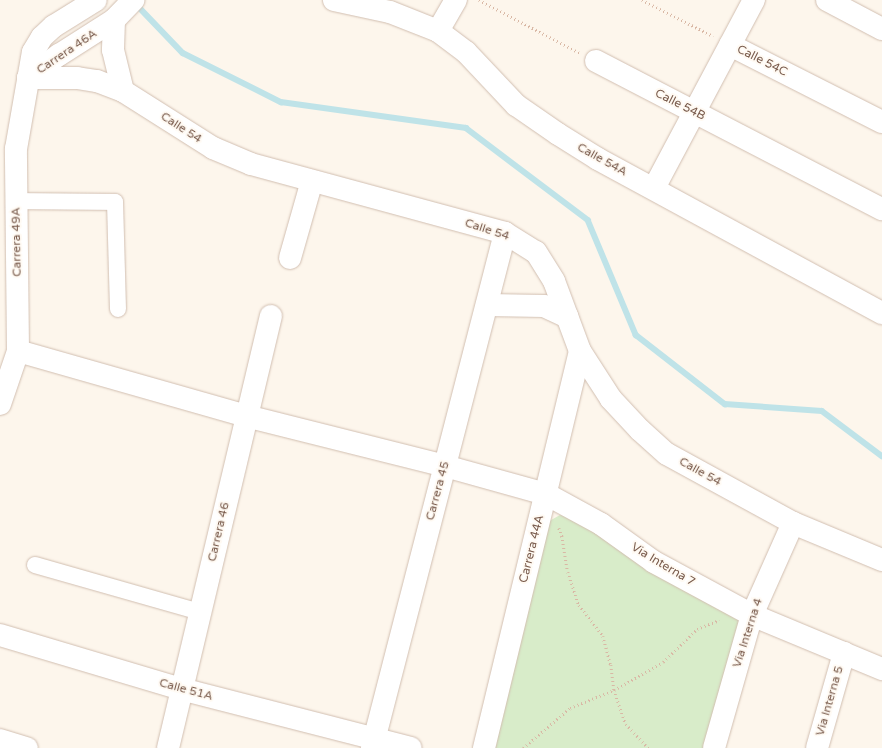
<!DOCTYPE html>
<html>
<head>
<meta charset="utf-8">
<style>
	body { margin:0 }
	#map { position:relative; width:882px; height:748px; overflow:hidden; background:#fdf6ec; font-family:"Varela Round",sans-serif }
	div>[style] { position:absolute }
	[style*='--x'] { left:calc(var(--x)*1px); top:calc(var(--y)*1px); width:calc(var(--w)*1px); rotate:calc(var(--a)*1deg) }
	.green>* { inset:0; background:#d8ecc9 }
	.stream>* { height:5.5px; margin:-2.75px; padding:0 2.75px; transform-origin:2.75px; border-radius:2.75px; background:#bfe3e8 }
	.path>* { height:2.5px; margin-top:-1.25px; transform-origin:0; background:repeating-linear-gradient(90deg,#d9b8a5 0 1px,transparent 0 4px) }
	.roads { filter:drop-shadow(0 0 1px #d1beb0) drop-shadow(0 0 1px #d1beb0) }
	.pedestrian>* { height:16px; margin:-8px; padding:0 8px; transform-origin:8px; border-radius:8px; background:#fff }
	.minor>* { height:22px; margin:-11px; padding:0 11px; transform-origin:11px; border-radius:11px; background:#fff }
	span { translate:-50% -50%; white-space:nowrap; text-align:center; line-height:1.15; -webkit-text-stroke:4px #fffaf3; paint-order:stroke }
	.street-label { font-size:12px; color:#7a5c4d }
</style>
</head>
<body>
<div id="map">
	<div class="green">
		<div style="clip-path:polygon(560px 515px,579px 519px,744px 616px,709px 748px,490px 748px,544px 524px)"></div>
	</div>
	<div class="stream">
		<div style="--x:135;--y:3;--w:69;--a:46.2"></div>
		<div style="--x:183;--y:53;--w:110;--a:26.6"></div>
		<div style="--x:281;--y:102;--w:187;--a:8"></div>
		<div style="--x:466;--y:128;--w:153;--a:37"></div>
		<div style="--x:588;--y:220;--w:125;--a:67.3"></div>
		<div style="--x:636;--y:335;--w:113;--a:37.8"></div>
		<div style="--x:725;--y:404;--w:97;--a:4.1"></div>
		<div style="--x:822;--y:411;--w:75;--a:36.9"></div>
	</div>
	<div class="path">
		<div style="--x:479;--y:0;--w:114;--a:27.7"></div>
		<div style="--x:642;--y:0;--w:80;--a:26.9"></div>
		<div style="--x:559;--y:528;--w:9;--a:69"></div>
		<div style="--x:562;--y:536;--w:36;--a:81"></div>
		<div style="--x:568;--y:572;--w:35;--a:72"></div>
		<div style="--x:579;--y:605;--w:39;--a:52"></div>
		<div style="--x:603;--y:636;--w:30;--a:75"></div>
		<div style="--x:611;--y:665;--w:25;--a:83"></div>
		<div style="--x:614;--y:690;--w:36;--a:71"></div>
		<div style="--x:626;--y:724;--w:33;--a:47"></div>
		<div style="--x:523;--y:748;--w:62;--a:-40.4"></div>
		<div style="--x:570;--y:708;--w:48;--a:-22.2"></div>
		<div style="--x:614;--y:690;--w:56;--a:-29.7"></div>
		<div style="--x:663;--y:662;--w:47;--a:-44.1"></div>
		<div style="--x:697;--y:629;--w:24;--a:-22"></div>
	</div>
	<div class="roads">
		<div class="pedestrian">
			<div style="--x:16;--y:201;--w:99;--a:0.6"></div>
			<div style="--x:115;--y:202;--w:107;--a:88.4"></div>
			<div style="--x:35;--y:565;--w:172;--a:15.9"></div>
		</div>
		<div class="minor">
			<div style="--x:334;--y:0;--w:57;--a:12.1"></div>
			<div style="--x:390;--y:12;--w:52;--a:21.6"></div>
			<div style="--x:438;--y:31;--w:35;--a:37"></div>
			<div style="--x:466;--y:52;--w:73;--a:46.7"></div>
			<div style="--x:516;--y:105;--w:51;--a:34.6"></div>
			<div style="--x:558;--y:134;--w:47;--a:32"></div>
			<div style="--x:598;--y:159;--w:323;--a:28.5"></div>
			<div style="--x:827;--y:0;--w:62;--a:27.8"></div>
			<div style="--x:114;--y:20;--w:30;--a:92"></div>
			<div style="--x:113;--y:50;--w:42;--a:76.3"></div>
			<div style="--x:438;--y:31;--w:36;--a:-60"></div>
			<div style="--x:730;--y:45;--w:170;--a:26.9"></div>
			<div style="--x:596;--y:61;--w:322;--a:27.4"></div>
			<div style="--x:28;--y:78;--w:49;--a:0"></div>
			<div style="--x:77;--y:78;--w:20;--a:9"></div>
			<div style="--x:97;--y:81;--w:28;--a:21"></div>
			<div style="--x:123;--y:91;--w:107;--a:32.3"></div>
			<div style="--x:213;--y:148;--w:41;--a:22.8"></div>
			<div style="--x:251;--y:164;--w:263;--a:15.2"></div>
			<div style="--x:505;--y:233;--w:36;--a:32"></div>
			<div style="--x:536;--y:252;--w:34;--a:58"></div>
			<div style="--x:554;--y:281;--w:75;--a:69.6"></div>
			<div style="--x:580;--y:351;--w:57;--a:57.1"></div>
			<div style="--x:611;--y:399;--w:42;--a:46.9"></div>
			<div style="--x:640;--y:430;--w:36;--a:42"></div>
			<div style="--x:667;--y:454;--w:144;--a:28.7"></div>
			<div style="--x:793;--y:523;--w:96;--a:22.6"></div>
			<div style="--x:28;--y:78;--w:39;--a:-37"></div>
			<div style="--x:59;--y:55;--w:65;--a:-32.5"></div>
			<div style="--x:114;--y:20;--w:28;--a:-46"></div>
			<div style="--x:654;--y:188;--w:213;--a:-62"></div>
			<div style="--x:290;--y:258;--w:80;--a:-74.1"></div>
			<div style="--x:487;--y:305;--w:57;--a:1"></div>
			<div style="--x:544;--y:306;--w:26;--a:25"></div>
			<div style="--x:18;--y:351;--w:237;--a:15.9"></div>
			<div style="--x:246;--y:416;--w:205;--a:14.1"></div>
			<div style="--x:445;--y:466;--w:105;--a:15.5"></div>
			<div style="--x:546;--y:494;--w:63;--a:28.6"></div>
			<div style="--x:601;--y:524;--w:65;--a:35.6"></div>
			<div style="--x:654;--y:562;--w:111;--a:28.4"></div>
			<div style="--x:752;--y:615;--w:141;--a:22.6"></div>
			<div style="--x:0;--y:404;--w:56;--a:-71.2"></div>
			<div style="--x:18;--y:351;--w:202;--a:-90.6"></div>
			<div style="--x:16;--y:149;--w:98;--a:-80.1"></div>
			<div style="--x:33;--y:52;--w:17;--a:-59"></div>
			<div style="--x:42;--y:37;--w:16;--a:-43"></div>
			<div style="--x:54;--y:26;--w:49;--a:-31.8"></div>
			<div style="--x:0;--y:635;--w:189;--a:16.6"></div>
			<div style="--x:181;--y:689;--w:237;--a:14.4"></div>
			<div style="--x:0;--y:740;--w:28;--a:17"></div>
			<div style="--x:168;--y:748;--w:444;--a:-76.6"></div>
			<div style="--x:372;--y:748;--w:532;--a:-75.52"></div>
			<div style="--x:484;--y:748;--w:408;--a:-76.4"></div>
			<div style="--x:714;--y:748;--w:138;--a:-74.1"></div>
			<div style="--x:752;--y:615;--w:101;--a:-66"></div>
			<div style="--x:817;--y:748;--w:99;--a:-74.1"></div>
		</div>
	</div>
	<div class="street-label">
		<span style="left:67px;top:52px;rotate:-34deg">Carrera 46A</span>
		<span style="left:762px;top:61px;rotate:27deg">Calle 54C</span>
		<span style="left:680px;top:105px;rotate:27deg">Calle 54B</span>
		<span style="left:181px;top:128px;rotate:33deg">Calle 54</span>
		<span style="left:602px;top:160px;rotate:29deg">Calle 54A</span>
		<span style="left:487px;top:230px;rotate:18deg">Calle 54</span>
		<span style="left:17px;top:242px;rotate:-91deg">Carrera 49A</span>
		<span style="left:700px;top:472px;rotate:29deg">Calle 54</span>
		<span style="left:438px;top:491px;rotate:-75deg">Carrera 45</span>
		<span style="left:219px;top:532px;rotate:-77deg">Carrera 46</span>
		<span style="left:532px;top:549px;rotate:-76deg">Carrera 44A</span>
		<span style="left:663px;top:565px;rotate:31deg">Via Interna 7</span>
		<span style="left:748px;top:633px;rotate:-72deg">Via Interna 4</span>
		<span style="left:186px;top:690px;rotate:15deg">Calle 51A</span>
		<span style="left:830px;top:701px;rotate:-74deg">Via Interna 5</span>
	</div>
</div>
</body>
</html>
